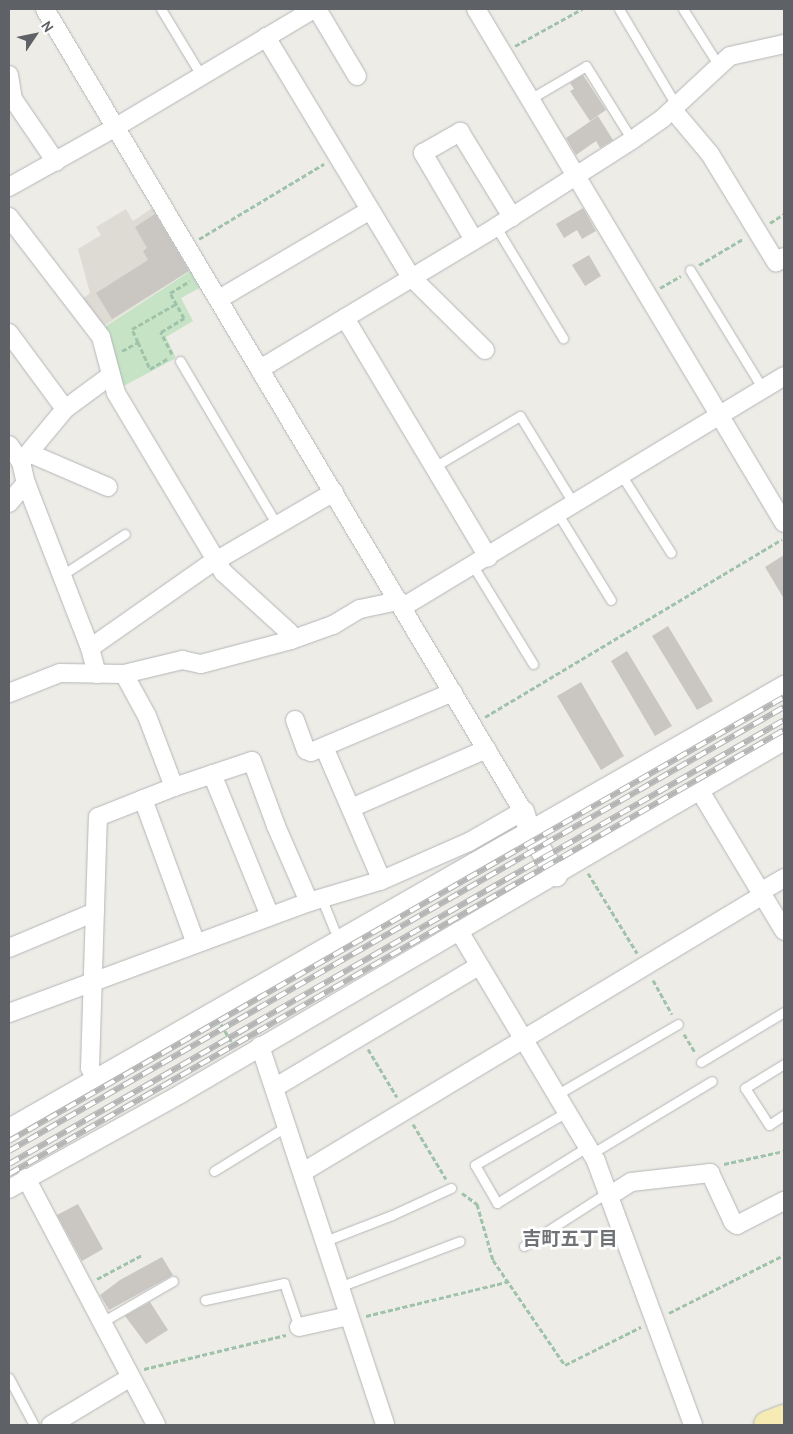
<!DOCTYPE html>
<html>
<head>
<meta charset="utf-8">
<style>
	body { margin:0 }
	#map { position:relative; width:793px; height:1434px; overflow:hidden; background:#eeece6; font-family:Cabin,"Noto Sans JP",sans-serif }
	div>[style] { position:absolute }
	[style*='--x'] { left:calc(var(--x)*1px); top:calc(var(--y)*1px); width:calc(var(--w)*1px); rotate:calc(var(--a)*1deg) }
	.education>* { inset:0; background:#dedbd4 }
	.green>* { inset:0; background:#c6e3c6 }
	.building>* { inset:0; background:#cac7c3 }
	.path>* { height:3px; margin-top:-1.5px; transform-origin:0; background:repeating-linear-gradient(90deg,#9fc3aa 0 5px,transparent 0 7.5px) }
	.roads { filter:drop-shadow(0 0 1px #b3b6b9) drop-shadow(0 0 1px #b3b6b9) }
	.service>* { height:9px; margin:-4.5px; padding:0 4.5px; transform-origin:4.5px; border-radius:4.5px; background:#fff }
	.minor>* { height:18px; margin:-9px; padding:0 9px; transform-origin:9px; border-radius:9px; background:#fff }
	.tertiary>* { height:21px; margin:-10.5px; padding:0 10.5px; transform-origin:10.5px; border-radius:10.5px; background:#fff }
	.primary>* { height:28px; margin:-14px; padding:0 14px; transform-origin:14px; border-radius:14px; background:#f6ebb3 }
	.rail>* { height:5.5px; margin-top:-2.75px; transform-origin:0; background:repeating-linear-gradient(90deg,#fff 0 11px,#b4b5b5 0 22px); box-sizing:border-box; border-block:1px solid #b4b5b5 }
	span { translate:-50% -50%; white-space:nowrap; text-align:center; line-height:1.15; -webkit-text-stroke:5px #fff; paint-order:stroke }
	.neighbourhood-label { font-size:19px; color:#6f7376; font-weight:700 }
	.frame { position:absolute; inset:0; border:10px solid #5e6165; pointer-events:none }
	.north { position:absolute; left:10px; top:10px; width:50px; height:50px; -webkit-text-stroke:4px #fff; paint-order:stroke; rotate:56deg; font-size:14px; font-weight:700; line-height:20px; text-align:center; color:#5e6165 }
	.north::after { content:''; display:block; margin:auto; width:18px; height:22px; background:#5e6165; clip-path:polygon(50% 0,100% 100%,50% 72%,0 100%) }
</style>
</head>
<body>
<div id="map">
	<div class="education">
		<div style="clip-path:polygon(157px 205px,194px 268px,99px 329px,81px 300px,90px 293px,78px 249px,101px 235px,96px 227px,126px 209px,133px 221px)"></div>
	</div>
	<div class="green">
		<div style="clip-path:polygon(195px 268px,205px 285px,181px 298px,193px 321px,166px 337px,176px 358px,120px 388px,103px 328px)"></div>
	</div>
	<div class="building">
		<div style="clip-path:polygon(583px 75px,606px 110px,590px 121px,570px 91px,574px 89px,570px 83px)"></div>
		<div style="clip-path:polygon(598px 116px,613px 140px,600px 148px,596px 141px,576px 155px,566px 138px)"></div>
		<div style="clip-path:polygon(583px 208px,596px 231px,582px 239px,577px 230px,564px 238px,556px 224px)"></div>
		<div style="clip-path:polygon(155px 214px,189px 271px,112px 319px,96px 293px,148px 260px,143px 251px,147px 248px,135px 227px)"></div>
		<div style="clip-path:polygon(589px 255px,601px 276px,585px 286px,572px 265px)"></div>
		<div style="clip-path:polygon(784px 555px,784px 599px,765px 567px)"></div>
		<div style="clip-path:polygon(668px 626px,713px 701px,697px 710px,652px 636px)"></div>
		<div style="clip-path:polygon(627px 651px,672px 726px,655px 736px,611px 661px)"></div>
		<div style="clip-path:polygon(581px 682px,624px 756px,601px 770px,557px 696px)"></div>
		<div style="clip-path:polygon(78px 1204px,103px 1249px,82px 1261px,57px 1215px)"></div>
		<div style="clip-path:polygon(162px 1257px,173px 1275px,109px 1310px,100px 1295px,120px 1280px)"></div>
		<div style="clip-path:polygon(150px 1302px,168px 1330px,146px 1344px,125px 1316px)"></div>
	</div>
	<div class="path">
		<div style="--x:515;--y:46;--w:77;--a:-28.9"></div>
		<div style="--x:770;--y:223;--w:17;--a:-33"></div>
		<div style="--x:199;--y:239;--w:146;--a:-31"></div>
		<div style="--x:699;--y:265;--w:51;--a:-30.6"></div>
		<div style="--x:660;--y:288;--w:24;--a:-30"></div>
		<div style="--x:138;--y:342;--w:14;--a:-115"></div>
		<div style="--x:132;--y:329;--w:51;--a:-29.6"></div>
		<div style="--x:122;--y:351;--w:18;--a:-29"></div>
		<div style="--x:138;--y:342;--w:30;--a:66"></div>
		<div style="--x:150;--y:369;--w:21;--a:-31"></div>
		<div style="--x:172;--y:354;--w:25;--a:-117"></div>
		<div style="--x:161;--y:332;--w:27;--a:-31"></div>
		<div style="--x:184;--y:318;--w:29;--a:-119"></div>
		<div style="--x:170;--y:293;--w:23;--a:-31"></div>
		<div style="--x:485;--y:717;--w:346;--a:-30.9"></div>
		<div style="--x:588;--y:873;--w:94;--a:58.5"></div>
		<div style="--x:653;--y:980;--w:39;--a:61"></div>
		<div style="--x:221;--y:1024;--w:24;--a:60"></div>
		<div style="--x:684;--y:1034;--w:21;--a:59"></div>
		<div style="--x:368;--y:1049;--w:56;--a:58.9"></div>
		<div style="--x:413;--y:1124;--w:64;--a:59"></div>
		<div style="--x:724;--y:1164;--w:61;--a:-12.2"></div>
		<div style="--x:462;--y:1193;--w:19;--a:36"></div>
		<div style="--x:477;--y:1204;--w:58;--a:74.1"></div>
		<div style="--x:493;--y:1260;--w:127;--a:55.6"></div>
		<div style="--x:565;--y:1365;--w:85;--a:-26.6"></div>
		<div style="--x:97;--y:1279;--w:51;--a:-28.1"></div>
		<div style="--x:669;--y:1313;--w:129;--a:-26.8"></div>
		<div style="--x:366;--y:1316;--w:145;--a:-13.6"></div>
		<div style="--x:144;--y:1369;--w:146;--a:-13.5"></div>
	</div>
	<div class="roads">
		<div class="service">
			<div style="--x:161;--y:9;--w:77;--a:58.8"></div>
			<div style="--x:619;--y:9;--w:112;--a:59.3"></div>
			<div style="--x:683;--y:9;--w:67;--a:57.7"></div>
			<div style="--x:530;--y:99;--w:65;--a:-30.5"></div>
			<div style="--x:586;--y:66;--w:87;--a:58.1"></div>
			<div style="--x:496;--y:227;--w:130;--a:58.9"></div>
			<div style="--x:690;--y:270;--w:140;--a:58.5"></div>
			<div style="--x:180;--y:361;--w:191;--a:59.4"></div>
			<div style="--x:434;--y:467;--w:100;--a:-30.7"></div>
			<div style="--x:520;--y:416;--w:103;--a:58.5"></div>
			<div style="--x:622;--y:476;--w:91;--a:57.5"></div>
			<div style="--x:558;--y:514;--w:101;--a:58.4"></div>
			<div style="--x:473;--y:566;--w:115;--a:58.5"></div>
			<div style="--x:62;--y:575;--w:75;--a:-33.1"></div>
			<div style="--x:321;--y:897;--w:35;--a:68"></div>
			<div style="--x:701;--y:1062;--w:97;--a:-31.1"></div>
			<div style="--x:784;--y:1064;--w:46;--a:148.4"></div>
			<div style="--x:745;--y:1088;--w:44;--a:57"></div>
			<div style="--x:769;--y:1125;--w:18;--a:-34"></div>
			<div style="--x:556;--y:1095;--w:141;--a:-30.2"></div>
			<div style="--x:565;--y:1113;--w:104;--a:150"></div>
			<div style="--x:475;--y:1165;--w:44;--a:59.9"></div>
			<div style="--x:497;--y:1203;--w:106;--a:-31.9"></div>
			<div style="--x:591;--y:1154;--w:141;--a:-31.1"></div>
			<div style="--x:214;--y:1171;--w:86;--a:-31.7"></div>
			<div style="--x:325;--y:1241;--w:72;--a:-21.2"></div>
			<div style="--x:392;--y:1215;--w:65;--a:-24.6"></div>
			<div style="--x:524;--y:1246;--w:100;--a:-32.7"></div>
			<div style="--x:339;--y:1287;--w:129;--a:-20.8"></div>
			<div style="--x:205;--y:1300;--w:81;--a:-12.1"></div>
			<div style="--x:284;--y:1283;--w:46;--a:71.2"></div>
			<div style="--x:102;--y:1322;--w:82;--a:-30"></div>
			<div style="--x:9;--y:1378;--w:53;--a:62"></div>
		</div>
		<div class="minor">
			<div style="--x:317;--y:9;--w:78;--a:59.2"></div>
			<div style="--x:476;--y:9;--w:599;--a:59.07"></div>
			<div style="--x:266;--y:37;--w:280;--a:58.9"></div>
			<div style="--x:411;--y:277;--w:104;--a:44.6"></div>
			<div style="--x:9;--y:75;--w:24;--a:81"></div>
			<div style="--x:13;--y:99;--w:76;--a:55.7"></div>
			<div style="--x:673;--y:110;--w:57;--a:49.9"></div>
			<div style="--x:710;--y:154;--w:127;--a:58.6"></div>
			<div style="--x:776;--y:262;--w:9;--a:-32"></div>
			<div style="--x:9;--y:187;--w:123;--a:-29.3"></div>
			<div style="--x:116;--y:127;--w:230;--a:-30.8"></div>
			<div style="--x:9;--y:217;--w:151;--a:52.5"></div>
			<div style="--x:101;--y:337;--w:58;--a:75"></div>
			<div style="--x:116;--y:393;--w:209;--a:59.1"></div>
			<div style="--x:223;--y:572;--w:89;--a:42.3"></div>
			<div style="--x:289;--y:632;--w:8;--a:76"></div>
			<div style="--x:474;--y:240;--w:101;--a:-120.4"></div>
			<div style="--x:423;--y:153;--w:43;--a:-29.6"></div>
			<div style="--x:460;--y:132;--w:100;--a:58.5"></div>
			<div style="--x:219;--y:299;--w:175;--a:-30.5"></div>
			<div style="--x:345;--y:318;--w:279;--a:59.1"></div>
			<div style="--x:9;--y:333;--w:94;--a:53.6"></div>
			<div style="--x:260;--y:369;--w:275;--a:-31"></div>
			<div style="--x:496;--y:227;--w:161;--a:-32.6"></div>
			<div style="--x:632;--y:140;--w:38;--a:-35"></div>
			<div style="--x:663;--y:118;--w:91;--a:-42.8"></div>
			<div style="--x:730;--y:56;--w:55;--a:-12.5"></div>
			<div style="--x:9;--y:445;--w:21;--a:55"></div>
			<div style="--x:21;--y:462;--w:22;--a:77"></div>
			<div style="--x:26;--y:483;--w:177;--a:68.8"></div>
			<div style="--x:90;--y:648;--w:27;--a:75"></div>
			<div style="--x:29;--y:453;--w:86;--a:23.3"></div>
			<div style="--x:21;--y:462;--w:69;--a:-50.3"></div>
			<div style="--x:65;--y:409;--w:56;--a:-36.3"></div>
			<div style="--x:9;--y:503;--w:26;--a:-50"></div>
			<div style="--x:403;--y:607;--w:446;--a:-31.2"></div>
			<div style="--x:90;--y:648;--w:143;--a:-35"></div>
			<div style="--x:207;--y:566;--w:147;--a:-30.2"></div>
			<div style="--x:124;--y:674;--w:48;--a:61.3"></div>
			<div style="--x:147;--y:716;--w:76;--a:69.2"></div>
			<div style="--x:9;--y:693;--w:55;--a:-21.4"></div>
			<div style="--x:60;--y:673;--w:64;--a:0.9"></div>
			<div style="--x:124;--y:674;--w:60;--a:-13.6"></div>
			<div style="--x:182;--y:660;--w:19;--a:12"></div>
			<div style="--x:201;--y:664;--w:93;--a:-14.9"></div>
			<div style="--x:291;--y:640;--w:45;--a:-19.7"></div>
			<div style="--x:333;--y:625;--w:31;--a:-31"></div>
			<div style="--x:360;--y:609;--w:40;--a:-12"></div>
			<div style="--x:295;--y:720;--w:32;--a:70"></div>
			<div style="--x:306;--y:750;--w:5;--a:22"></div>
			<div style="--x:311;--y:752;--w:154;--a:-22.9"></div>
			<div style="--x:324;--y:747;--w:138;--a:66.6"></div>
			<div style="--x:379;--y:874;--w:7;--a:82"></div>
			<div style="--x:212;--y:774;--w:153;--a:67.8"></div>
			<div style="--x:700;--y:791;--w:163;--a:59"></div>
			<div style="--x:143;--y:799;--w:154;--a:69.9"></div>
			<div style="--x:351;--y:808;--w:148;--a:-23.5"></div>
			<div style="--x:760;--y:892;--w:28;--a:-30"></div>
			<div style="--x:459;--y:931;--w:268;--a:59.2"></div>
			<div style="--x:596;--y:1161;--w:281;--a:69.8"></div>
			<div style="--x:9;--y:948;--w:93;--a:-22.7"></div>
			<div style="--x:9;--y:1013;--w:320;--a:-20.3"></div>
			<div style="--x:309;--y:902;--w:74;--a:-16.5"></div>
			<div style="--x:380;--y:881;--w:97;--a:-23.7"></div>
			<div style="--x:469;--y:842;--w:62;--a:-29.9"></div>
			<div style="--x:523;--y:811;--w:934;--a:-120.8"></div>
			<div style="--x:260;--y:1046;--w:399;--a:71.7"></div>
			<div style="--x:96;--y:1078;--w:12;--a:-121"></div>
			<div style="--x:90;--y:1068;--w:251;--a:-88.2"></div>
			<div style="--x:98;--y:817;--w:82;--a:-21.5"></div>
			<div style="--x:174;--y:787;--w:82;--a:-18.4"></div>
			<div style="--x:252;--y:761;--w:69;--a:69.7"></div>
			<div style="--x:276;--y:826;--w:83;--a:66.5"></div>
			<div style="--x:274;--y:1088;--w:239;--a:-30.8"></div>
			<div style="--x:9;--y:1128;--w:893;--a:-29.75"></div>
			<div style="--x:303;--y:1172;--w:537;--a:-31.06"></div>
			<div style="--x:26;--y:1178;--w:279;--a:62.2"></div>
			<div style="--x:9;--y:1189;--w:198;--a:-29"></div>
			<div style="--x:182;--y:1093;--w:697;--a:-30.32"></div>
			<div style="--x:609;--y:1196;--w:26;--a:-32"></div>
			<div style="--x:631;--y:1182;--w:80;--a:-6.5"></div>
			<div style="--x:710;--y:1173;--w:54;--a:64.9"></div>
			<div style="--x:733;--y:1222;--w:5;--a:37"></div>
			<div style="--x:737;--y:1225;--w:53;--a:-27.1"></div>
			<div style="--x:299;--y:1327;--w:51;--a:-12.4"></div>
			<div style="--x:51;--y:1425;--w:93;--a:-31"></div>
		</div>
		<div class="tertiary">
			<div style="--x:523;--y:811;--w:21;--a:73"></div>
			<div style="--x:529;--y:831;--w:52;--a:58.5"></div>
		</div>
		<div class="primary">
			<div style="--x:768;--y:1425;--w:17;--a:-21"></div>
		</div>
	</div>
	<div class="rail">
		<div style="--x:9;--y:1141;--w:893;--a:-29.81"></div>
		<div style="--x:9;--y:1151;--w:893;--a:-29.81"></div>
		<div style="--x:9;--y:1164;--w:893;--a:-29.81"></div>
		<div style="--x:9;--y:1174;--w:893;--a:-29.81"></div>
	</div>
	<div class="neighbourhood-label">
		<span style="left:570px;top:1239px">吉町五丁目</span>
	</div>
	<div class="frame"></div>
	<div class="north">N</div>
</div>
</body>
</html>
